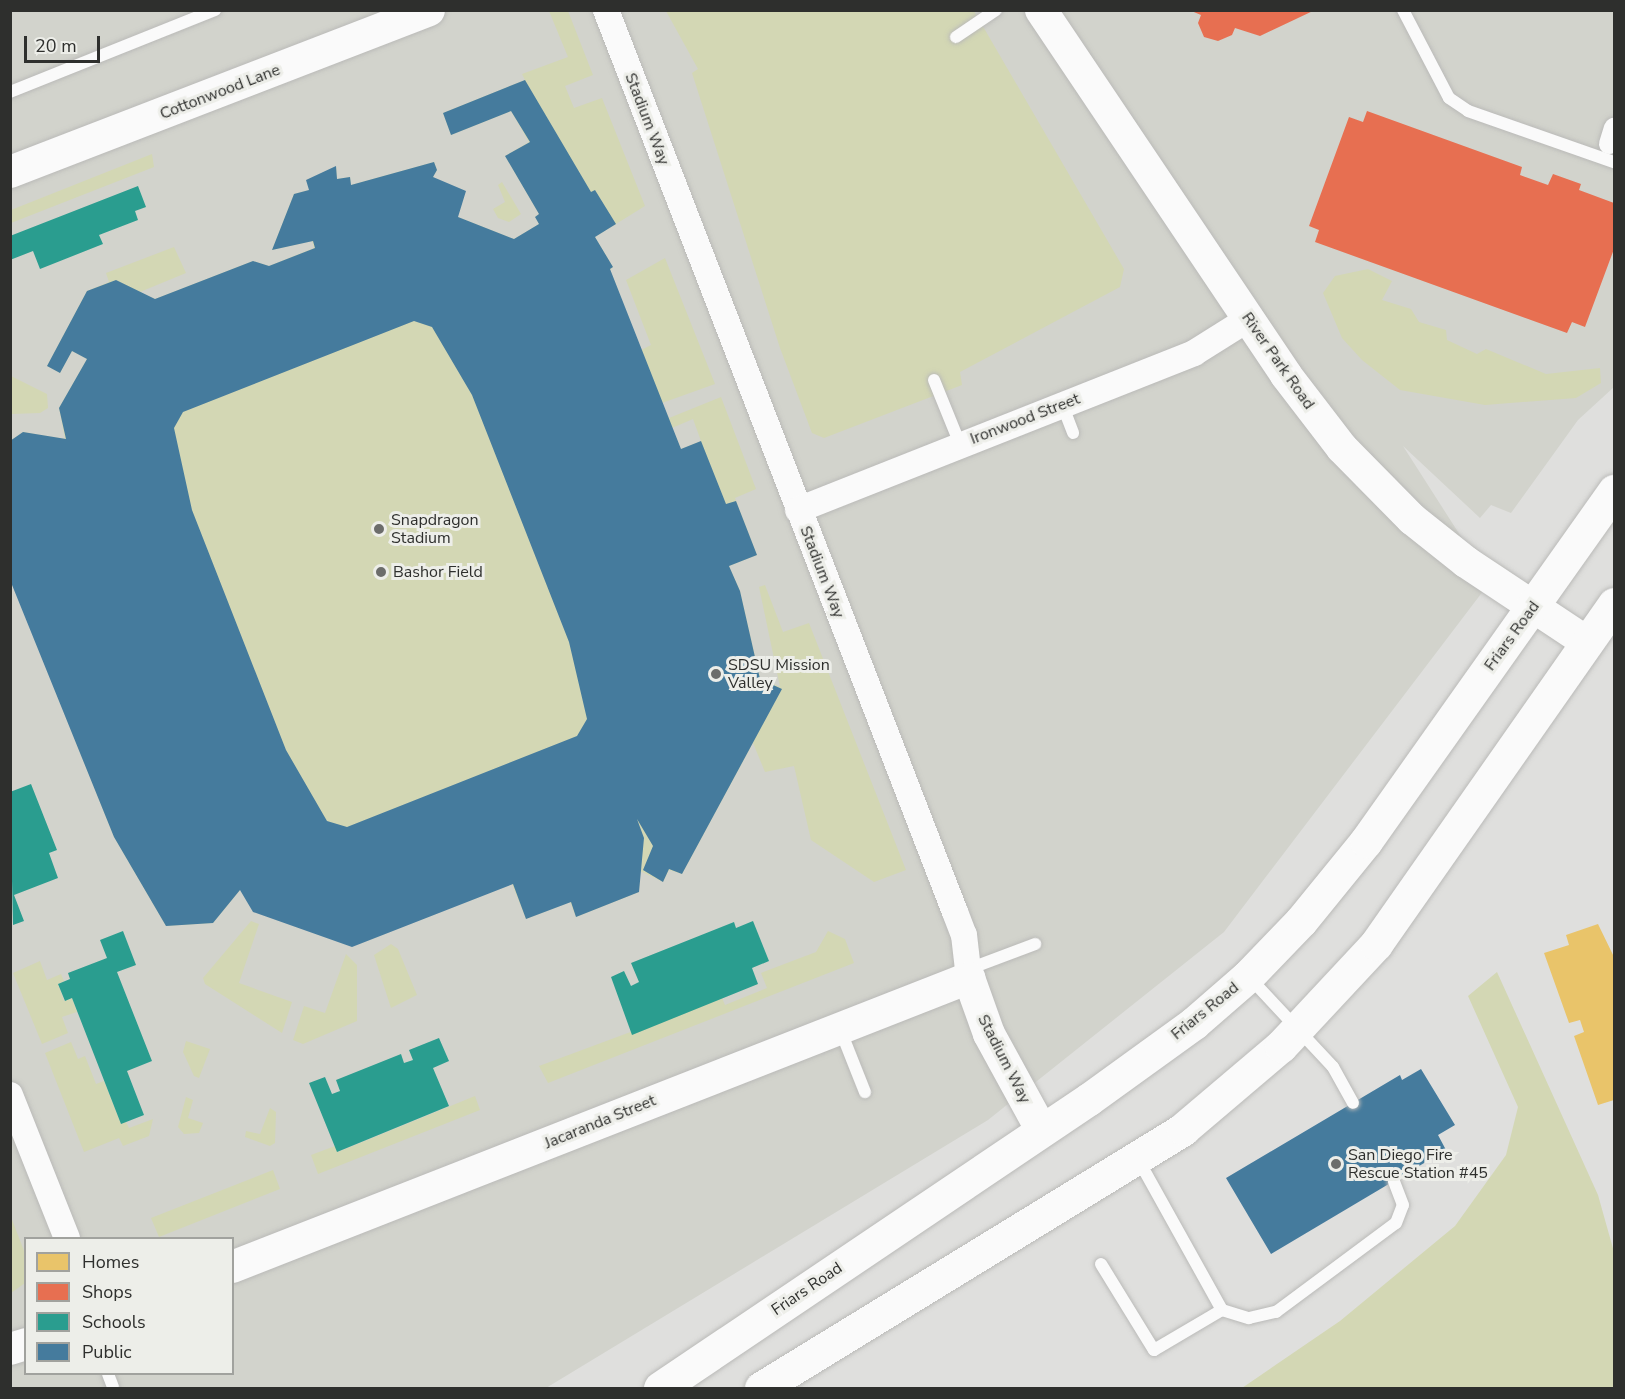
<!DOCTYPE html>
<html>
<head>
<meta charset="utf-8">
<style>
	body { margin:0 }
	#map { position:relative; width:1625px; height:1399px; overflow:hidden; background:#dfdfdd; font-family:"Nunito Sans",sans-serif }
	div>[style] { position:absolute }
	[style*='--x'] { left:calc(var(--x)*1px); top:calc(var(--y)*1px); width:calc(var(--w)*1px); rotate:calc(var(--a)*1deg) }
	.built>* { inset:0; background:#d2d3cc }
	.green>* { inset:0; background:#d3d7b4 }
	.homes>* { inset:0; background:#e9c46a }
	.shops>* { inset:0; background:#e76f51 }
	.schools>* { inset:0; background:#2a9d8f }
	.public>* { inset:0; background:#457b9d }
	.roads { filter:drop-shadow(0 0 2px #babab8) drop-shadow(0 0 2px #babab8) }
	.service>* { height:12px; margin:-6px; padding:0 6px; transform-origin:6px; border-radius:6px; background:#fafafa }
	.pedestrian>* { height:20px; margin:-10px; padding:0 10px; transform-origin:10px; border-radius:10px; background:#fafafa }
	.minor>* { height:26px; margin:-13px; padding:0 13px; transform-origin:13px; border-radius:13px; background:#fafafa }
	.tertiary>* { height:32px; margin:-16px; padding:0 16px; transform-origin:16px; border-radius:16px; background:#fafafa }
	.trunk>* { height:33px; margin:-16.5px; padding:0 16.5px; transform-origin:16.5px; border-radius:16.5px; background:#fafafa }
	.dots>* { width:16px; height:16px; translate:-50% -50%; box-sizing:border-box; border:3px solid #edeee9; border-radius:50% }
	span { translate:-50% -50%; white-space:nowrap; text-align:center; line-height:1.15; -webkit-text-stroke:6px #edeee9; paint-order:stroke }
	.street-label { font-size:16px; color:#2e2f2d }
	.poi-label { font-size:16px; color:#2e2f2d }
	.left { translate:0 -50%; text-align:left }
	.frame { position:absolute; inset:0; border:12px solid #2e2f2d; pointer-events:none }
	.legend { position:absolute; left:24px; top:1237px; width:210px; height:138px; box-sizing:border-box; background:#edeee9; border:2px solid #a1a29e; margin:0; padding:8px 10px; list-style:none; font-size:18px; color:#2e2f2d }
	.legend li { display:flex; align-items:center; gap:12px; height:30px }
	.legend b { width:30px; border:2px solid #a1a29e }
	.scale { position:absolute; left:24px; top:36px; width:76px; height:27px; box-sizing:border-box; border:3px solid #2e2f2d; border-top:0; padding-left:8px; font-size:18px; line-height:21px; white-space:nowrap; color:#2e2f2d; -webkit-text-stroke:4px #edeee9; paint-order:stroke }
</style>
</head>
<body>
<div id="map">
	<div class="built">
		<div style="clip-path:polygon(evenodd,10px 11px,1614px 11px,1614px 387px,1578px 420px,1511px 513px,1491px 505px,1480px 518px,1403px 446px,1490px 582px,1224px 932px,988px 1120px,546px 1388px,11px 1388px,10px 11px,26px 1238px,232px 1238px,232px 1374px,26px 1374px,26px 1238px)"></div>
	</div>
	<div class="green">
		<div style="clip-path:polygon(evenodd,549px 11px,568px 11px,593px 75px,565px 86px,574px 108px,602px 98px,645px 206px,595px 237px,613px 267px,610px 270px,641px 350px,651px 345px,626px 280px,665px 258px,715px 384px,662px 403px,669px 418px,721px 397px,756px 489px,735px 498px,757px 555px,729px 566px,740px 591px,760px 678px,780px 687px,759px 587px,765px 585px,783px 632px,809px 623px,906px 870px,874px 882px,811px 840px,794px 766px,765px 772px,753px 743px,682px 874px,669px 870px,663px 882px,640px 871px,639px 892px,576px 917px,570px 902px,526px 919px,512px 884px,240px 890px,213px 923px,166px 926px,114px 837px,11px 580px,10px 441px,23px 432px,65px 439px,59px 408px,87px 359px,72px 351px,60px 373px,47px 366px,87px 291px,109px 282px,106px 273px,174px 247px,186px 273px,140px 292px,155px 299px,253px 261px,269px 266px,314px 248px,312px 241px,272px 250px,294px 194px,309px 190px,336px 166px,337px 179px,350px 177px,351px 185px,434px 162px,437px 170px,433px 177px,458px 217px,514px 239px,539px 224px,535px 217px,539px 214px,505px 156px,529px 142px,511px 111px,451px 135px,443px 113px,525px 80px,522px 74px,568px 57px,549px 11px,693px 419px,701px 441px,681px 449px,672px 428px,693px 419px)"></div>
		<div style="clip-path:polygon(666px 11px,974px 11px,1124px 269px,1120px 287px,960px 372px,962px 385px,824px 438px,812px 433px,780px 348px,692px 73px,698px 69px)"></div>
		<div style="clip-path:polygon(152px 154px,154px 167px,11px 223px,11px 210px)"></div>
		<div style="clip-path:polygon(502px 182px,521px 214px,509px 222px,498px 218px,493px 209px,505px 202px,498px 185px)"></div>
		<div style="clip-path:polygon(1368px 269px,1392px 281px,1382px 300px,1411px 309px,1419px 322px,1446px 330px,1447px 340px,1477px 354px,1486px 349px,1546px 374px,1600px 368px,1601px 383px,1576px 398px,1485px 405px,1400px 390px,1362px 360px,1342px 338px,1323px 293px,1335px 276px)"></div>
		<div style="clip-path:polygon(11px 376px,47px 394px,48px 408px,40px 413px,11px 414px)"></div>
		<div style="clip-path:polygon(251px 921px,259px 924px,239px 983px,292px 1002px,282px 1033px,205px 984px,203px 978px)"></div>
		<div style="clip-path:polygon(828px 931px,845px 939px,854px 963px,548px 1083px,539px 1066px,722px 998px,725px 1005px,767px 988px,761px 973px,816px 952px)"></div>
		<div style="clip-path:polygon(391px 944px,398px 949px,417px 995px,391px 1008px,374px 955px)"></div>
		<div style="clip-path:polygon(346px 954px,357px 965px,357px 1021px,303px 1044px,293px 1040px,304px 1006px,325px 1013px)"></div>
		<div style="clip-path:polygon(40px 961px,47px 980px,61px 974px,64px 981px,58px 984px,64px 1001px,72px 998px,77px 1012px,62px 1017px,68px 1033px,42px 1044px,13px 973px)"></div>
		<div style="clip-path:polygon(1497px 972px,1598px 1195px,1614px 1252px,1614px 1388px,1242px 1388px,1340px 1321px,1455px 1226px,1506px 1155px,1518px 1107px,1468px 996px)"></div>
		<div style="clip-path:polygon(186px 1041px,210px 1049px,199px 1078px,194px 1076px,183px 1052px)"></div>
		<div style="clip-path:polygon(71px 1042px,78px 1059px,85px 1056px,96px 1084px,104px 1081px,121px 1124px,126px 1122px,129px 1128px,153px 1119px,149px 1136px,123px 1146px,119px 1138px,84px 1152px,45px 1053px)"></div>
		<div style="clip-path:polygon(475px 1096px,480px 1110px,318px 1174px,311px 1155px,335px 1146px,338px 1152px)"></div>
		<div style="clip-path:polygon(186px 1097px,193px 1100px,188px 1118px,203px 1123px,199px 1133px,184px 1134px,178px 1127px)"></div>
		<div style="clip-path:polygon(270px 1108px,276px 1112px,275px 1143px,270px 1146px,245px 1137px,246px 1131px,260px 1134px)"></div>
		<div style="clip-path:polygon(273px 1170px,280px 1189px,159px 1237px,151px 1218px)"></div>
		<div style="clip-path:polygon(11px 1217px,26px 1256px,25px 1283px,11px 1293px)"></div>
	</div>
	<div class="homes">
		<div style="clip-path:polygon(1598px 924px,1614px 957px,1614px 1100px,1598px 1105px,1574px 1036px,1584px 1032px,1580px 1020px,1569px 1023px,1544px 953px,1569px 945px,1566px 935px)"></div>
	</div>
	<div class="shops">
		<div style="clip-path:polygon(1189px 10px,1315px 10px,1260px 36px,1235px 28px,1232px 35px,1218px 41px,1204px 37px,1198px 23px,1201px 15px)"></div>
		<div style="clip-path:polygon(1367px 111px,1522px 167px,1520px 175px,1548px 185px,1553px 174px,1581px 184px,1579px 190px,1614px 203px,1614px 249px,1585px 327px,1572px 322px,1567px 333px,1315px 242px,1319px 230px,1309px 226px,1349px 117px,1363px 122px)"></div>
	</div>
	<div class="schools">
		<div style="clip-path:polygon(138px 186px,146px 207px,135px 211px,138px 220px,99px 235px,103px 244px,40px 269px,33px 251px,10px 260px,10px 236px)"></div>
		<div style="clip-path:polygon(31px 784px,57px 850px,49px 853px,58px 878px,14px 895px,24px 921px,13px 925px,10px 792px)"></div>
		<div style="clip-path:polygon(753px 921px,769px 961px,752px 968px,758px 984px,632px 1035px,611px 977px,624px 971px,631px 986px,639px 982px,631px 963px,734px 922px,736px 928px)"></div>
		<div style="clip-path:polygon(123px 931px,136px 965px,117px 972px,152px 1061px,127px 1071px,144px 1115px,121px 1124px,72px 998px,65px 1001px,58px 984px,70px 979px,68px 973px,107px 958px,100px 940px)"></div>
		<div style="clip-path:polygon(439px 1038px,449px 1061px,433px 1068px,449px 1106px,337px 1152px,309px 1083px,325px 1077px,332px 1094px,340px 1091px,336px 1080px,401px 1054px,404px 1063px,413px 1060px,409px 1050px)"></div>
	</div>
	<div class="public">
		<div style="clip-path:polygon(evenodd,525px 80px,591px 192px,595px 190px,616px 224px,595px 237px,613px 267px,610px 269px,681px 449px,701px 441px,726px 504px,736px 501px,757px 555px,729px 566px,740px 591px,760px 679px,782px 689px,682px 874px,669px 869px,663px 882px,643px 870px,653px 846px,637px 819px,644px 838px,639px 892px,576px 917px,571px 902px,526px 919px,513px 884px,352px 947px,253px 912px,240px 890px,213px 923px,166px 926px,114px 837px,10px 580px,10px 441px,23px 432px,66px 439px,59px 408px,87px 359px,72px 351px,60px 373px,47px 366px,87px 291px,116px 280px,155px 299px,253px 261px,269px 266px,315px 248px,313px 241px,272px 250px,294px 194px,309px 190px,306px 180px,336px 166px,337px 179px,350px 177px,351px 185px,434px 162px,437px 170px,433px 177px,466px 191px,458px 217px,514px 239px,539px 224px,535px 217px,539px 214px,505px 156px,530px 142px,511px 111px,451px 135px,443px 113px,525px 80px,414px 321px,432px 327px,472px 395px,569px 642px,587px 719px,577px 736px,347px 827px,327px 821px,286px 750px,192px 510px,174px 428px,183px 412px,414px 321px)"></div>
		<div style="clip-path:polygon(1421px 1069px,1455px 1125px,1438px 1135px,1446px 1150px,1271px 1254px,1226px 1178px,1400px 1075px,1402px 1080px)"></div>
	</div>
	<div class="roads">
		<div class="service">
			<div style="--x:1403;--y:10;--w:99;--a:62.4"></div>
			<div style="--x:1449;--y:98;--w:23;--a:34"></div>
			<div style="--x:1468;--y:111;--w:155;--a:19.3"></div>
			<div style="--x:956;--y:37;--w:48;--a:-34"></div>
			<div style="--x:10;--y:92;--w:221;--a:-21.8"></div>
			<div style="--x:934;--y:380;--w:69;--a:67.9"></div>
			<div style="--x:1062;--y:404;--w:31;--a:69"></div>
			<div style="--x:966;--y:970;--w:74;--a:-20.6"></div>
			<div style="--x:1249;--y:977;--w:123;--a:47"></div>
			<div style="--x:1333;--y:1067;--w:41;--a:60.9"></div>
			<div style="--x:840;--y:1029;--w:68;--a:68.4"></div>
			<div style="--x:1101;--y:1264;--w:101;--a:58.4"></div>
			<div style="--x:1154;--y:1350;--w:79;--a:-30.5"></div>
			<div style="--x:1222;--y:1310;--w:173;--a:-119.1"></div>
			<div style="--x:1222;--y:1310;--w:28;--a:17"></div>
			<div style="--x:1249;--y:1318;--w:28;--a:-13"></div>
			<div style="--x:1276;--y:1312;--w:149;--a:-36.6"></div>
			<div style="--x:1396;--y:1223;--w:19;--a:-69"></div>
			<div style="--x:1403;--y:1205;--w:25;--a:-111"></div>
			<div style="--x:108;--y:1374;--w:14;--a:69"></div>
		</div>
		<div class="pedestrian">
			<div style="--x:1609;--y:144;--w:17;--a:-73"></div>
		</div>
		<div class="minor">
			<div style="--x:606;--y:10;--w:967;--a:68.85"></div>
			<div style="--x:955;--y:912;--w:25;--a:69"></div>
			<div style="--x:964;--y:935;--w:43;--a:83.4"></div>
			<div style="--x:798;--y:510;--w:426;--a:-21.6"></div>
			<div style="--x:1194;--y:353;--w:64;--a:-32.2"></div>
			<div style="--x:10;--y:1095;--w:154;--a:68.3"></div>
		</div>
		<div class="tertiary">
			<div style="--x:1041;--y:10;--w:440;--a:56.1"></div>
			<div style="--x:1286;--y:375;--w:92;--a:52.5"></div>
			<div style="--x:1342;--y:448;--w:100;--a:45.4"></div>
			<div style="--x:1412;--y:519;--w:69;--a:38.5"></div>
			<div style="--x:1466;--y:562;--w:146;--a:33.6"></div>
			<div style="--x:10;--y:172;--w:449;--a:-21.1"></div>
			<div style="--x:232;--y:1267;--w:792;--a:-21.41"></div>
			<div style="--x:969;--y:978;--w:59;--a:70.3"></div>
			<div style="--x:989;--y:1034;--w:108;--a:61.3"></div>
			<div style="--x:10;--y:1349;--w:17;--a:-17"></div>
		</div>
		<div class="trunk">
			<div style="--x:660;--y:1388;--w:517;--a:-33.97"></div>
			<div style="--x:1089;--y:1099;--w:130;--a:-35.9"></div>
			<div style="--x:1194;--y:1023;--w:72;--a:-41"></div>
			<div style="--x:1248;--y:976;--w:76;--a:-46.1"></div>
			<div style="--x:1301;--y:921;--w:103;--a:-50.9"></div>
			<div style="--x:1366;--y:841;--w:429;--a:-54.7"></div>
			<div style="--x:761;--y:1388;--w:495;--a:-31.5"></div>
			<div style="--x:1183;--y:1129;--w:128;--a:-40.3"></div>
			<div style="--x:1281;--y:1046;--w:139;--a:-47"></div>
			<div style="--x:1376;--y:944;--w:415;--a:-55"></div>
		</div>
	</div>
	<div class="dots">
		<div style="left:379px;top:529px;background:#6c6d6b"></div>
		<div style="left:381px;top:572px;background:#6c6d6b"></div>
		<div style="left:716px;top:674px;background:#6c6d6b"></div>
		<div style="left:1336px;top:1164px;background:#6c6d6b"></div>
	</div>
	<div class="street-label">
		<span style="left:220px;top:92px;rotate:-21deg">Cottonwood Lane</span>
		<span style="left:647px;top:119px;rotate:69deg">Stadium Way</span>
		<span style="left:1278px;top:361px;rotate:55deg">River Park Road</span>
		<span style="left:1025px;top:419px;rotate:-21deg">Ironwood Street</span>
		<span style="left:822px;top:572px;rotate:69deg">Stadium Way</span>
		<span style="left:1512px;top:636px;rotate:-54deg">Friars Road</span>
		<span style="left:1205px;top:1011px;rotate:-39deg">Friars Road</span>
		<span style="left:1004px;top:1059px;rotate:63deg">Stadium Way</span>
		<span style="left:600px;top:1122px;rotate:-22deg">Jacaranda Street</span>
		<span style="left:807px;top:1289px;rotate:-34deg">Friars Road</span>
	</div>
	<div class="poi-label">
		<span class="left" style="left:391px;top:529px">Snapdragon<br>Stadium</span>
		<span class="left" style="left:393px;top:572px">Bashor Field</span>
		<span class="left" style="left:728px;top:674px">SDSU Mission<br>Valley</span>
		<span class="left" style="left:1348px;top:1164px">San Diego Fire<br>Rescue Station #45</span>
	</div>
	<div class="frame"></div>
	<ul class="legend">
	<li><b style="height:16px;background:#e9c46a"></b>Homes</li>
	<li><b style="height:16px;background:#e76f51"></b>Shops</li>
	<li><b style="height:16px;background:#2a9d8f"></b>Schools</li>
	<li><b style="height:16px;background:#457b9d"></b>Public</li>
	</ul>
	<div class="scale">20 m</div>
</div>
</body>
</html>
